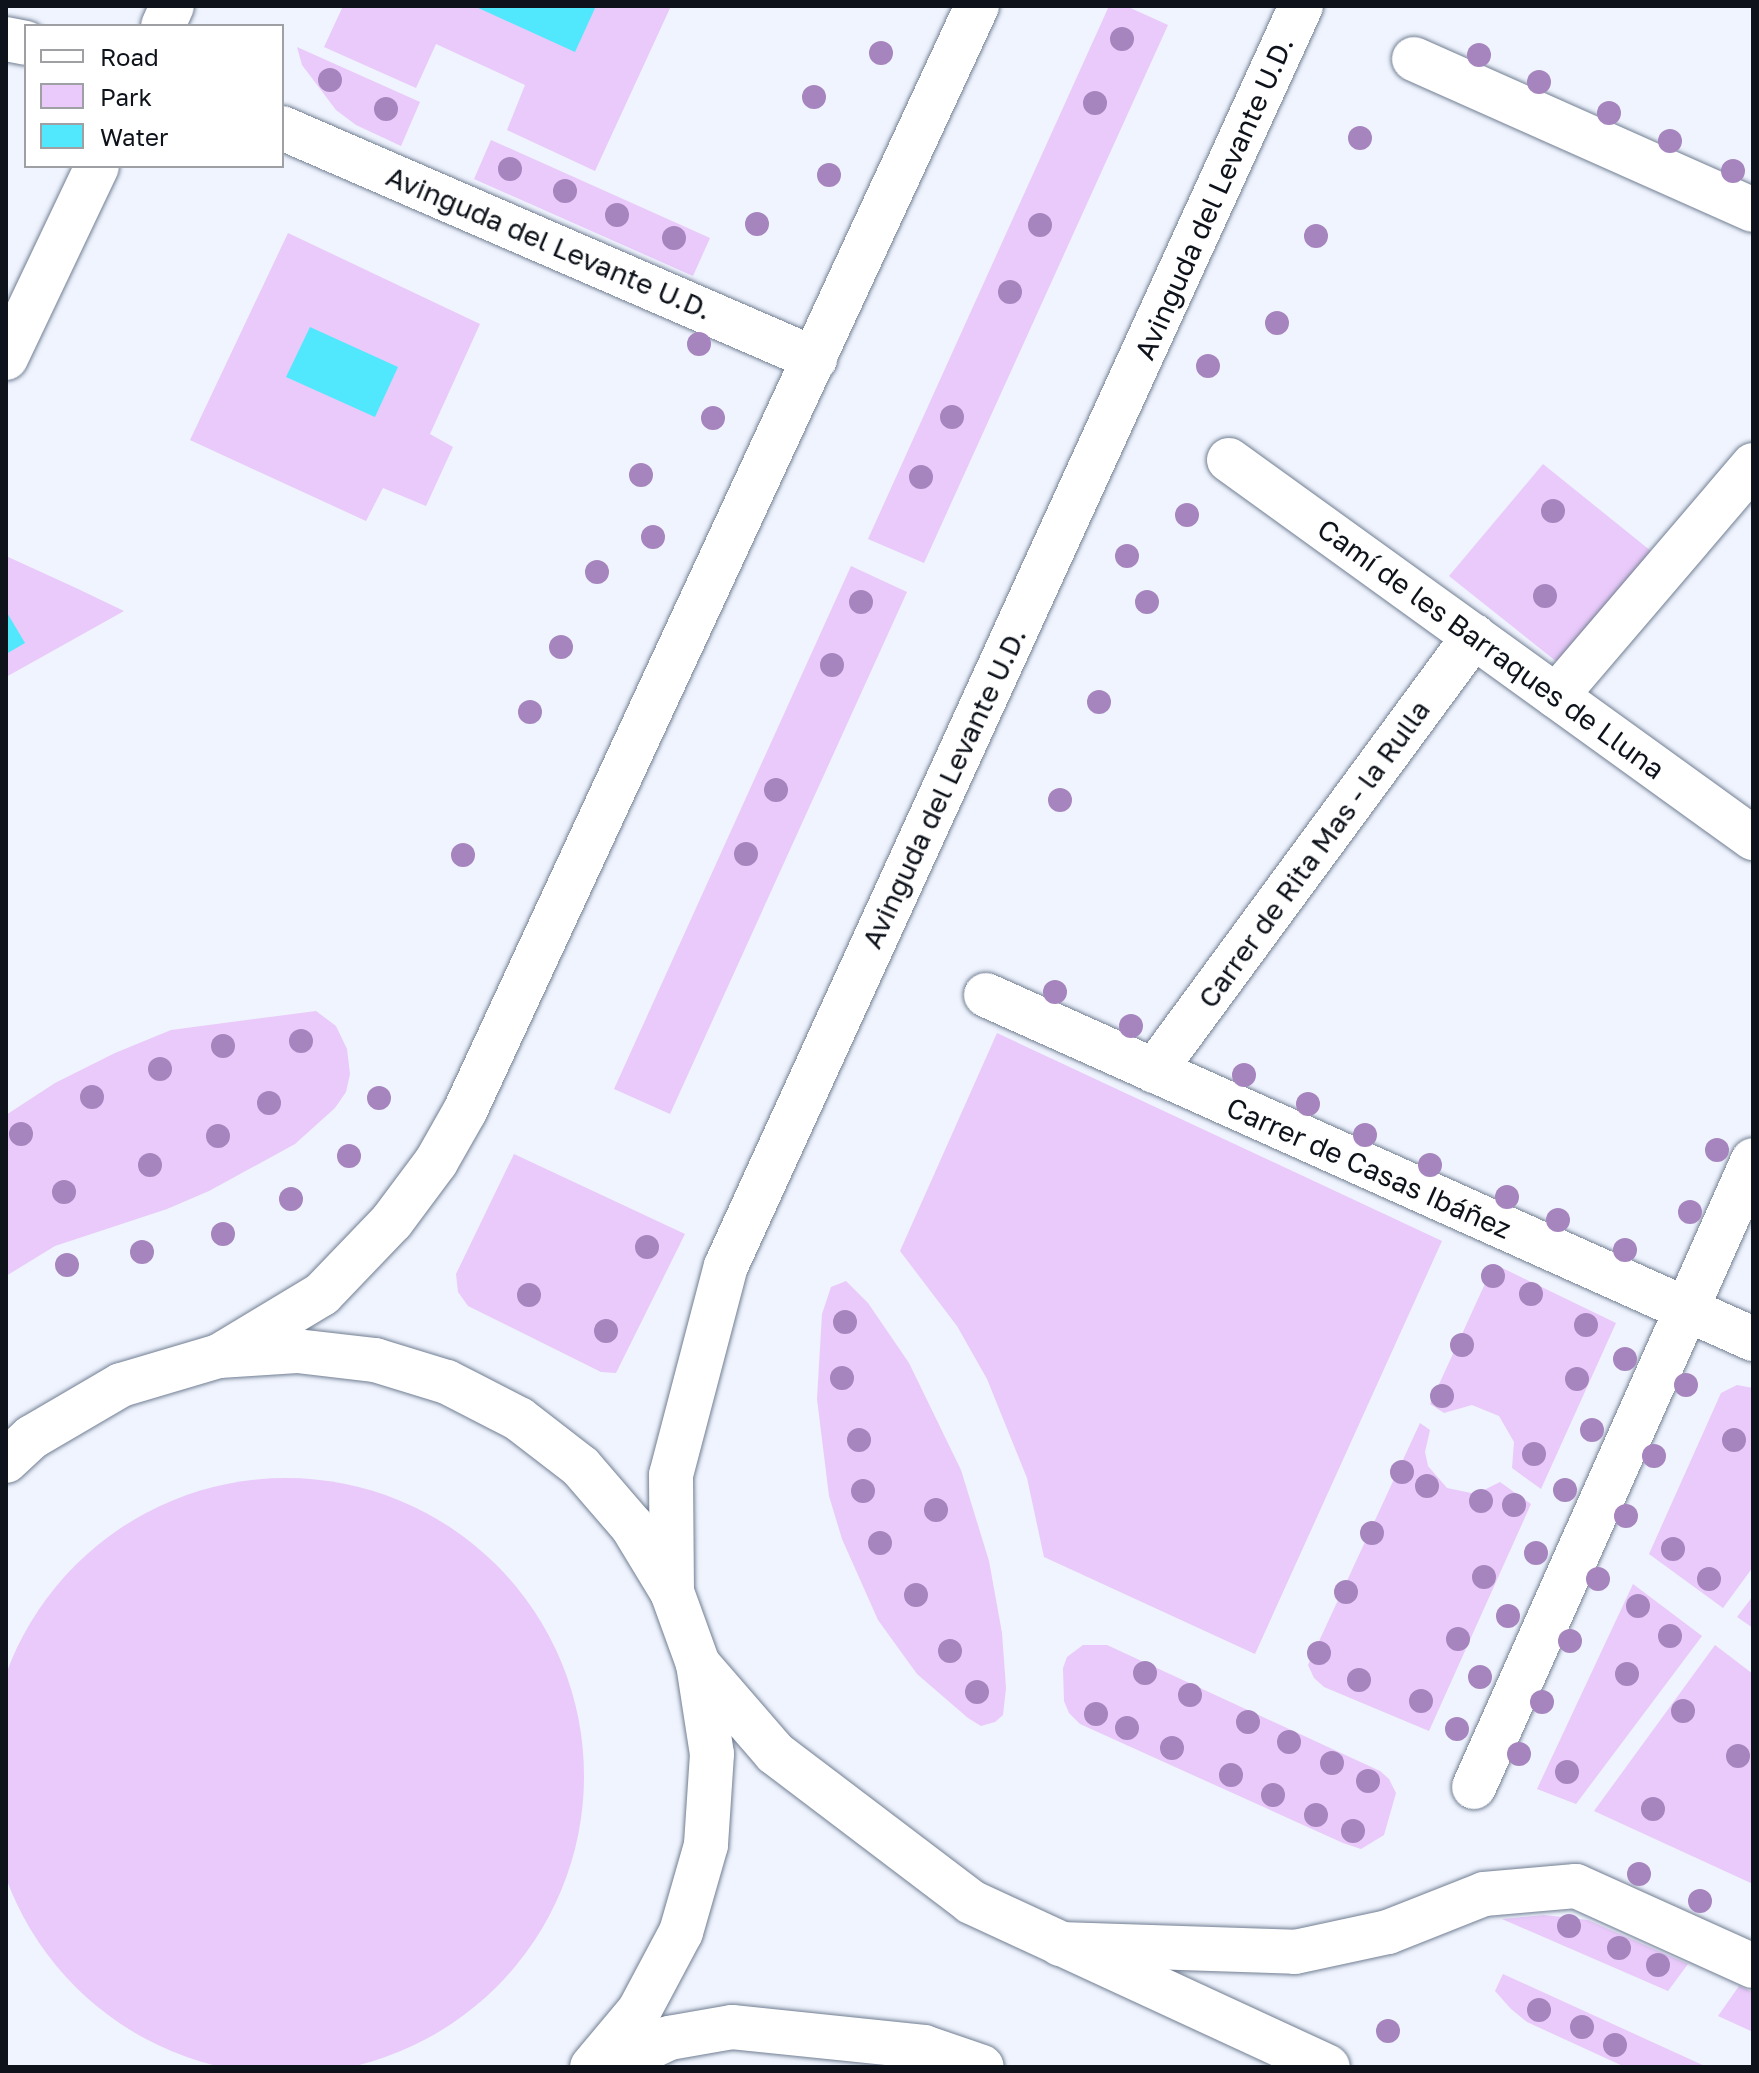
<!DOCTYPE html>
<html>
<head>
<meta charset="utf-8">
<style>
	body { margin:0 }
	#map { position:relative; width:1759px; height:2073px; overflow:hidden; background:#eff4fe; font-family:"Golos Text",sans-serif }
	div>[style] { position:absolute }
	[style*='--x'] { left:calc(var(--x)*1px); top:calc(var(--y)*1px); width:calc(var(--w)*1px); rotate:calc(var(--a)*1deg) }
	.green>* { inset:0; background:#e9cafa }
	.round { border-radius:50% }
	.water>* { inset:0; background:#51e8fd }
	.roads { filter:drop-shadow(0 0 2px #717e92) drop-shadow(0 0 2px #717e92) }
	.street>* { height:44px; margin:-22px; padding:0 22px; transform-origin:22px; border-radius:22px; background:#fff }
	.secondary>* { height:44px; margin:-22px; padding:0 22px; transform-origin:22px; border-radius:22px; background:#fff }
	.primary>* { height:44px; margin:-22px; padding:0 22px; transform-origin:22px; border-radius:22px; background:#fff }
	.trees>* { width:24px; height:24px; margin:-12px; border-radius:50%; background:#a684bd }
	span { translate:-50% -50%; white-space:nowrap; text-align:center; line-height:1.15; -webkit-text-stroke:7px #fff; paint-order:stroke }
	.street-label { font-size:28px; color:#0e121a }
	.frame { position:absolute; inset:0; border:8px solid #0e121a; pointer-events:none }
	.legend { position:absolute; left:24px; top:24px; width:260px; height:144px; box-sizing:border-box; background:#fff; border:2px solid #9fa0a3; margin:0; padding:10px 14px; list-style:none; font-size:24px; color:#0e121a }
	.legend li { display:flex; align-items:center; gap:16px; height:40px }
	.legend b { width:40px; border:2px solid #9fa0a3 }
</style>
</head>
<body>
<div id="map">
	<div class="green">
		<div style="clip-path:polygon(343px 6px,671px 6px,595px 171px,507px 130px,525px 85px,436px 44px,416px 88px,324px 47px)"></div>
		<div style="clip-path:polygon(1109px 6px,1126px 6px,1168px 25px,924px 563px,868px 539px)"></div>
		<div style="clip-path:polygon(297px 47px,420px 102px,401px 146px,356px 125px,336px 110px,302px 65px)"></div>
		<div style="clip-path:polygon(491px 140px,710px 238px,693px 276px,474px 179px)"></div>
		<div style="clip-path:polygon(288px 233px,480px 324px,430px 434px,453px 447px,426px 506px,383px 488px,366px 521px,190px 440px)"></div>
		<div style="clip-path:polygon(1543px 464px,1651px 551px,1557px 662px,1449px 576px)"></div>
		<div style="clip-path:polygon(6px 556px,76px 588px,124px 611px,6px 677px)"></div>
		<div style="clip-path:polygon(851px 566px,907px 592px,670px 1114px,614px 1089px)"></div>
		<div style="clip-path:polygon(316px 1011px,336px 1026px,347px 1049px,350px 1074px,346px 1092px,335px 1108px,295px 1144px,209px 1191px,167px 1209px,55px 1246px,6px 1276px,6px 1115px,55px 1083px,115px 1053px,171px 1030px)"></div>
		<div style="clip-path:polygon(997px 1033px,1442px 1241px,1255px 1654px,1044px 1557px,1027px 1478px,987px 1379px,957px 1326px,900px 1251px)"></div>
		<div style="clip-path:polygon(514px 1154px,685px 1234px,616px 1373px,601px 1372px,468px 1306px,458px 1292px,456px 1274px)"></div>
		<div style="clip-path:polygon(1494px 1264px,1616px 1323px,1541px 1489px,1512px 1468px,1514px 1442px,1499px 1416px,1472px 1405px,1444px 1413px,1430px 1404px)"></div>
		<div style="clip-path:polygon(846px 1281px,868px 1303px,909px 1363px,961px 1470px,989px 1561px,1002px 1633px,1006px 1688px,1003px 1715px,995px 1722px,981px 1726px,968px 1718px,917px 1674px,878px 1620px,842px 1539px,829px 1496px,817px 1399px,822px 1314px,831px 1287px)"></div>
		<div style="clip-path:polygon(1737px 1385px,1753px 1388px,1753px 1567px,1723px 1608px,1649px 1554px,1721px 1393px)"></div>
		<div style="clip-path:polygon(1420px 1423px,1430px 1430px,1425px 1452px,1428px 1466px,1447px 1488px,1476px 1494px,1500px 1482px,1531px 1504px,1429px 1731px,1324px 1687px,1314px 1678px,1308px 1665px)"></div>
		<div class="round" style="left:-12px;top:1478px;width:596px;height:596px"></div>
		<div style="clip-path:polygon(1633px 1584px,1702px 1636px,1576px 1804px,1537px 1789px)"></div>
		<div style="clip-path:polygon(1753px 1596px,1753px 1628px,1737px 1617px)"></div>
		<div style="clip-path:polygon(1083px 1645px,1107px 1645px,1380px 1771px,1389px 1779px,1396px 1793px,1384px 1835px,1361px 1849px,1343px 1843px,1080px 1724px,1069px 1713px,1064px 1701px,1063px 1668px,1067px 1657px)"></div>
		<div style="clip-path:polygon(1715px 1645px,1753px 1674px,1753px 1884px,1594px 1811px)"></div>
		<div style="clip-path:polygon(1544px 1915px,1588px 1920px,1688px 1964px,1668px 1991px,1502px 1919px)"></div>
		<div style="clip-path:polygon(1503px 1974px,1707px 2067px,1625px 2067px,1527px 2022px,1511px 2009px,1495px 1991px)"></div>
		<div style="clip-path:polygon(1739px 1986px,1753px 1992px,1753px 2032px,1718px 2016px)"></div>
	</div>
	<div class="water">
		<div style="clip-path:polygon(474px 6px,596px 6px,575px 52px)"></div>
		<div style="clip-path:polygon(310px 327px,398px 367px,375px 417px,286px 377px)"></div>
		<div style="clip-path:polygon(6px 611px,25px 643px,6px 654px)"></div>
	</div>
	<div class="roads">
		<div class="street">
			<div style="--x:163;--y:26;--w:22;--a:-66"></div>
			<div style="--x:6;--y:39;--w:20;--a:11"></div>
			<div style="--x:1414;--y:59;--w:371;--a:24"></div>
			<div style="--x:282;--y:128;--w:581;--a:23.43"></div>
			<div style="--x:6;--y:358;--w:212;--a:-64.6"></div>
			<div style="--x:1229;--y:460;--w:646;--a:35.81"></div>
			<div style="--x:1556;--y:696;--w:304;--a:-49.5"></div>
			<div style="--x:986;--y:995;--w:841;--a:24.16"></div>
			<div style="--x:1154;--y:1071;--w:540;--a:-53.66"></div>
			<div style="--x:1474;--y:1787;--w:686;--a:-66.01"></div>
			<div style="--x:1060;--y:1944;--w:235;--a:1.9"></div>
			<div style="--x:1295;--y:1952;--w:95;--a:-12.1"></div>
			<div style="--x:1388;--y:1932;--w:103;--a:-21.6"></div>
			<div style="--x:1484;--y:1894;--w:92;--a:-5"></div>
			<div style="--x:1576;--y:1886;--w:194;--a:24.3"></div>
		</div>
		<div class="secondary">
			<div style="--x:219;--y:1356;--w:120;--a:-31"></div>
			<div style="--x:322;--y:1294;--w:101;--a:-46.2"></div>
			<div style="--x:392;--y:1221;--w:74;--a:-53.3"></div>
			<div style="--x:436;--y:1162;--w:59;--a:-60.4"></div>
			<div style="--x:465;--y:1111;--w:1218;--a:-65.14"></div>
			<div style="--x:672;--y:1592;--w:117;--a:-90.5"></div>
			<div style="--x:671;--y:1475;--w:216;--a:-75.3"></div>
			<div style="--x:726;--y:1266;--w:1385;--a:-65.47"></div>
		</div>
		<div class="primary">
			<div style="--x:6;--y:1461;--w:35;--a:-43"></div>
			<div style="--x:32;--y:1437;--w:103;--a:-30.3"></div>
			<div style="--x:121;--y:1385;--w:102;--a:-16.5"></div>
			<div style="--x:219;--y:1356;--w:78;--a:-3.7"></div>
			<div style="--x:297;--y:1351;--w:79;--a:6.6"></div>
			<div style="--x:375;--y:1360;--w:75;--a:17"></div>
			<div style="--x:447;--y:1382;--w:81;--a:27.2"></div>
			<div style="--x:519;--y:1419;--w:78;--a:37.7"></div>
			<div style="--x:581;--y:1467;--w:78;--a:49.2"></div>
			<div style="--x:632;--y:1526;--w:77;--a:58.8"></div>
			<div style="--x:672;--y:1592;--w:77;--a:70.1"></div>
			<div style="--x:698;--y:1664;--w:91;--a:81.2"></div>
			<div style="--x:712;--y:1754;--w:91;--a:93.8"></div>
			<div style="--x:706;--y:1845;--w:91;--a:106"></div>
			<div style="--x:681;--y:1932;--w:89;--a:118"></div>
			<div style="--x:639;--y:2011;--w:73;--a:130"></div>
			<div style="--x:698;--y:1664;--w:118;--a:49.1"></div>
			<div style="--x:775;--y:1753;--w:246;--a:37.2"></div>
			<div style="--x:971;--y:1902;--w:393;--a:24.8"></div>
			<div style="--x:609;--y:2067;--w:67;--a:-25.8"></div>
			<div style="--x:669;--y:2038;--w:64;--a:-9.9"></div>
			<div style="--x:732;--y:2027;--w:193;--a:5.9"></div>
			<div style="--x:924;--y:2047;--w:61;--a:19"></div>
		</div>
	</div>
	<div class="trees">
		<div style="left:1122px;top:39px"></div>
		<div style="left:881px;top:53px"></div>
		<div style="left:1479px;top:55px"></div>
		<div style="left:330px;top:80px"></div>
		<div style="left:1539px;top:82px"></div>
		<div style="left:814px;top:97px"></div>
		<div style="left:1095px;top:103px"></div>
		<div style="left:386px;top:109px"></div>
		<div style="left:1609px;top:113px"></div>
		<div style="left:1360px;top:138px"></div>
		<div style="left:1670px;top:141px"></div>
		<div style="left:510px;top:169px"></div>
		<div style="left:1733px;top:171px"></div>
		<div style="left:829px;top:175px"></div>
		<div style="left:565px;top:191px"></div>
		<div style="left:617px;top:215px"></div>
		<div style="left:757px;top:224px"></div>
		<div style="left:1040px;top:225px"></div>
		<div style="left:1316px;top:236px"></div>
		<div style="left:674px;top:238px"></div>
		<div style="left:1010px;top:292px"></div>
		<div style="left:1277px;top:323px"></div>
		<div style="left:699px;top:344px"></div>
		<div style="left:1208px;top:366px"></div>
		<div style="left:952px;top:417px"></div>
		<div style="left:713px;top:418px"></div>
		<div style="left:641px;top:475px"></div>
		<div style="left:921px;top:477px"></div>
		<div style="left:1553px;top:511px"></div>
		<div style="left:1187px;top:515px"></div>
		<div style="left:653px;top:537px"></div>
		<div style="left:1127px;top:556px"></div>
		<div style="left:597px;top:572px"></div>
		<div style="left:1545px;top:596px"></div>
		<div style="left:861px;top:602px"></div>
		<div style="left:1147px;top:602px"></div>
		<div style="left:561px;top:647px"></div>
		<div style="left:832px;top:665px"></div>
		<div style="left:1099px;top:702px"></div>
		<div style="left:530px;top:712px"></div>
		<div style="left:776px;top:790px"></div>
		<div style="left:1060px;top:800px"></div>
		<div style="left:746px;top:854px"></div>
		<div style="left:463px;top:855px"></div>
		<div style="left:1055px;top:992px"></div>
		<div style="left:1131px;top:1026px"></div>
		<div style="left:301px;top:1041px"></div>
		<div style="left:223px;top:1046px"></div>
		<div style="left:160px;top:1069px"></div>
		<div style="left:1244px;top:1075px"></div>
		<div style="left:92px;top:1097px"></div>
		<div style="left:379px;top:1098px"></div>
		<div style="left:269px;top:1103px"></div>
		<div style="left:1308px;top:1104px"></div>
		<div style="left:21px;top:1134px"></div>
		<div style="left:1365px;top:1135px"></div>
		<div style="left:218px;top:1136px"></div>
		<div style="left:1717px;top:1150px"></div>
		<div style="left:349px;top:1156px"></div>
		<div style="left:150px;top:1165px"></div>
		<div style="left:1430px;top:1165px"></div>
		<div style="left:64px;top:1192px"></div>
		<div style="left:1507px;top:1197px"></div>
		<div style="left:291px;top:1199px"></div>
		<div style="left:1690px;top:1212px"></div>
		<div style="left:1558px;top:1220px"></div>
		<div style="left:223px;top:1234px"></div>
		<div style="left:647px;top:1247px"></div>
		<div style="left:1625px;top:1250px"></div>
		<div style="left:142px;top:1252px"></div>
		<div style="left:67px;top:1265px"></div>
		<div style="left:1493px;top:1276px"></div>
		<div style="left:1531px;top:1294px"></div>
		<div style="left:529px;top:1295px"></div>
		<div style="left:845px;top:1322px"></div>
		<div style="left:1586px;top:1325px"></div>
		<div style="left:606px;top:1331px"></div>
		<div style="left:1462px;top:1345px"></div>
		<div style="left:1625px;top:1359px"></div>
		<div style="left:842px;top:1378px"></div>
		<div style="left:1577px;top:1379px"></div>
		<div style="left:1686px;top:1385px"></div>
		<div style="left:1442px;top:1396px"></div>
		<div style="left:1592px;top:1430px"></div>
		<div style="left:859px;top:1440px"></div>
		<div style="left:1734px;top:1440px"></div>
		<div style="left:1534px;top:1454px"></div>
		<div style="left:1654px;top:1456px"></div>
		<div style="left:1402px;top:1472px"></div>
		<div style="left:1427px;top:1486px"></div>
		<div style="left:1565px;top:1490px"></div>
		<div style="left:863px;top:1491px"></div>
		<div style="left:1481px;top:1501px"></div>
		<div style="left:1514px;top:1505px"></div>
		<div style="left:936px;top:1510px"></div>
		<div style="left:1626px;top:1516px"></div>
		<div style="left:1372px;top:1533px"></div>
		<div style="left:880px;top:1543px"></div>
		<div style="left:1673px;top:1549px"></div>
		<div style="left:1536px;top:1553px"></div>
		<div style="left:1484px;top:1577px"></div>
		<div style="left:1598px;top:1579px"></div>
		<div style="left:1709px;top:1579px"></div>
		<div style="left:1346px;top:1592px"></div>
		<div style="left:916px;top:1595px"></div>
		<div style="left:1638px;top:1606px"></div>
		<div style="left:1508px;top:1616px"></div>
		<div style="left:1670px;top:1636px"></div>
		<div style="left:1458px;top:1639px"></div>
		<div style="left:1570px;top:1641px"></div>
		<div style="left:950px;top:1651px"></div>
		<div style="left:1319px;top:1653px"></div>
		<div style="left:1145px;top:1673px"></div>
		<div style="left:1627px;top:1674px"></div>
		<div style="left:1480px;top:1677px"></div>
		<div style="left:1359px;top:1680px"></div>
		<div style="left:977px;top:1692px"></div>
		<div style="left:1190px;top:1695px"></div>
		<div style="left:1421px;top:1701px"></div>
		<div style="left:1542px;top:1702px"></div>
		<div style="left:1683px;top:1711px"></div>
		<div style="left:1096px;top:1714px"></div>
		<div style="left:1248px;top:1722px"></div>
		<div style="left:1127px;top:1728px"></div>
		<div style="left:1457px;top:1729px"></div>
		<div style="left:1289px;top:1742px"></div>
		<div style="left:1172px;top:1748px"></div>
		<div style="left:1519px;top:1754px"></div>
		<div style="left:1738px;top:1756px"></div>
		<div style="left:1332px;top:1763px"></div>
		<div style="left:1567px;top:1772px"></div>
		<div style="left:1231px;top:1775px"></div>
		<div style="left:1368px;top:1781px"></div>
		<div style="left:1273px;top:1795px"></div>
		<div style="left:1653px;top:1809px"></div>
		<div style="left:1316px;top:1815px"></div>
		<div style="left:1353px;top:1831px"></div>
		<div style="left:1639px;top:1874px"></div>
		<div style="left:1700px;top:1901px"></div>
		<div style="left:1569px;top:1926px"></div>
		<div style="left:1619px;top:1948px"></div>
		<div style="left:1658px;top:1965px"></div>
		<div style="left:1539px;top:2010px"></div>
		<div style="left:1582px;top:2027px"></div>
		<div style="left:1388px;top:2031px"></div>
		<div style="left:1615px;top:2045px"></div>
	</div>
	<div class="street-label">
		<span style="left:1214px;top:198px;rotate:-66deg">Avinguda del Levante U.D.</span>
		<span style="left:549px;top:243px;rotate:23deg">Avinguda del Levante U.D.</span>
		<span style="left:1491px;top:649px;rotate:36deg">Camí de les Barraques de Lluna</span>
		<span style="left:944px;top:788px;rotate:-65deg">Avinguda del Levante U.D.</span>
		<span style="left:1314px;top:854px;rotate:-54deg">Carrer de Rita Mas - la Rulla</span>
		<span style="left:1369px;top:1168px;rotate:24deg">Carrer de Casas Ibáñez</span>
	</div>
	<div class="frame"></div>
	<ul class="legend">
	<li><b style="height:10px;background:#fff"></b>Road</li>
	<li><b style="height:22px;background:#e9cafa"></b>Park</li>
	<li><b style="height:22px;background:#51e8fd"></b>Water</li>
	</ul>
</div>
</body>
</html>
